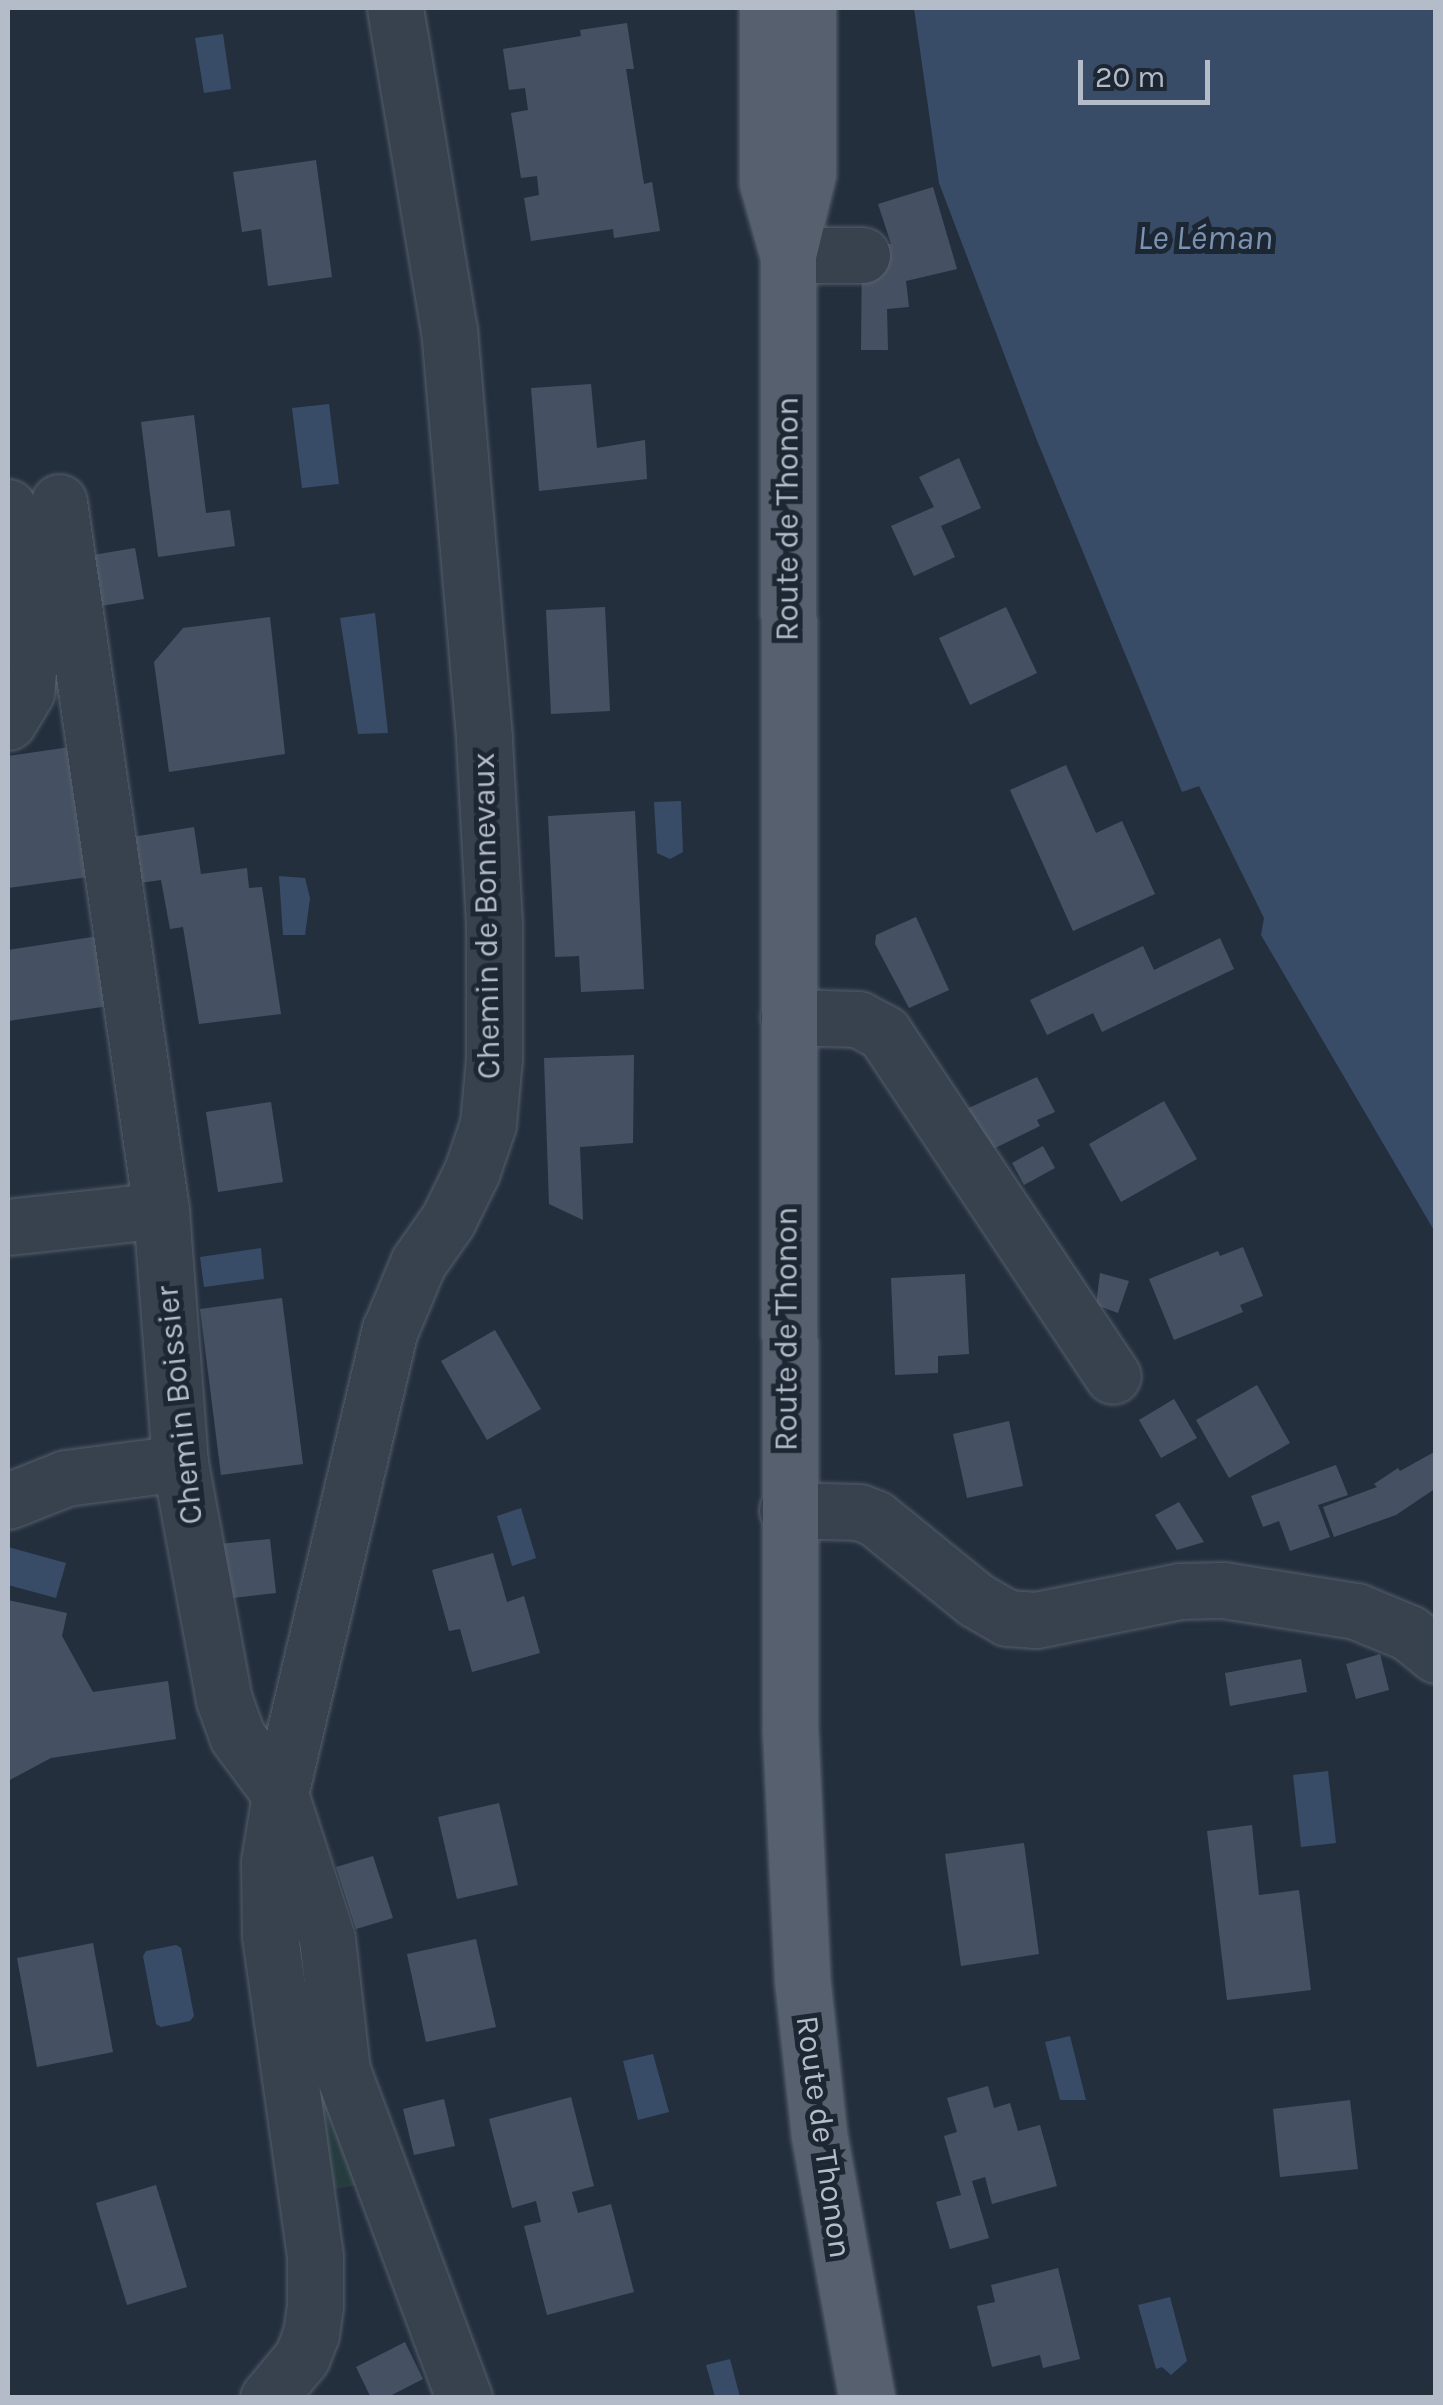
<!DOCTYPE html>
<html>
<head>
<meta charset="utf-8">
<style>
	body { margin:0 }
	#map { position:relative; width:1443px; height:2405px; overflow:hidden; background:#242f3e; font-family:Karla,sans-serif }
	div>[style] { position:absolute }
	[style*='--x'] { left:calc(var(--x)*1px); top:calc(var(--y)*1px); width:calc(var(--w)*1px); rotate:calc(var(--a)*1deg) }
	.green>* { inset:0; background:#263c3f }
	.water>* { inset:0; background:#394c67 }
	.building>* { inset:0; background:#455162 }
	.roads { filter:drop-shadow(0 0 2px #565f6c) drop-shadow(0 0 2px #565f6c) }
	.minor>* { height:55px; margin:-27.5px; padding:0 27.5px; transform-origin:27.5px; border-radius:27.5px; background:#38414e }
	.major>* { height:55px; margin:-27.5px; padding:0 27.5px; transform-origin:27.5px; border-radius:27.5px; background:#56606e }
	span { translate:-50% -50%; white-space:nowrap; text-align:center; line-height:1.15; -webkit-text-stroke:10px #1d2633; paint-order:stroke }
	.street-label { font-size:32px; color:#b4bcc9 }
	.water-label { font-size:35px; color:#7c92b1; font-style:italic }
	.frame { position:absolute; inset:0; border:10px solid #b4bcc9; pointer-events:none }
	.scale { position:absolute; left:1078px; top:60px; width:132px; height:45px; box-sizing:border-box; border:5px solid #b4bcc9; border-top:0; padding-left:12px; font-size:30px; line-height:35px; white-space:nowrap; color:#b4bcc9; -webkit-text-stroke:8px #1d2633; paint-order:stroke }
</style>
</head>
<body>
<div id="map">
	<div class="green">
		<div style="clip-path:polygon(290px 1901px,365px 2184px,324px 2191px)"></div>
	</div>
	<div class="water">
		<div style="clip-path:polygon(914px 8px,1435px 8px,1435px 1232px,1261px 935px,1264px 918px,1199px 786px,1182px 792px,1036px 438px,939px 183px)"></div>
		<div style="clip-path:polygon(223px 34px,231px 89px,204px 93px,195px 38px)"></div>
		<div style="clip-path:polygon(329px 404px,339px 484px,302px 488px,292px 408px)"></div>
		<div style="clip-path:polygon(375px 613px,388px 733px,358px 734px,340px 618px)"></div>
		<div style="clip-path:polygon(681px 801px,683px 852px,670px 859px,657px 853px,654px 802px)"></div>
		<div style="clip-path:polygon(279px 876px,305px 878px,310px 898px,305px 935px,283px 935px)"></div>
		<div style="clip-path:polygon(261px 1248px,264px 1279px,204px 1287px,200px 1257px)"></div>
		<div style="clip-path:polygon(521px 1508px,536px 1558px,512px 1566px,497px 1516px)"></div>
		<div style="clip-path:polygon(8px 1547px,66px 1563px,56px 1598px,8px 1585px)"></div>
		<div style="clip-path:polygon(1328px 1771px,1336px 1843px,1301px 1847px,1293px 1775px)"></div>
		<div style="clip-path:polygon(176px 1945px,181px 1948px,194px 2016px,190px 2021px,161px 2027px,156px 2024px,143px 1956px,146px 1951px)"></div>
		<div style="clip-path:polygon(1070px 2036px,1086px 2100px,1060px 2100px,1045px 2042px)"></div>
		<div style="clip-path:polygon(653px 2054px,669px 2112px,638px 2120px,623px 2061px)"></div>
		<div style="clip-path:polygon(1170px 2297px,1187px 2361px,1171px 2375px,1162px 2367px,1156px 2369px,1138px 2305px)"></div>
		<div style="clip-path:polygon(730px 2359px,740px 2397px,715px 2397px,706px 2365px)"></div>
	</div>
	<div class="building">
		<div style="clip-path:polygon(627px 23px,634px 69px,626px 69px,644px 184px,652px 182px,660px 231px,614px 238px,613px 229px,531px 241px,524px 198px,539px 195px,537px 176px,521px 178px,511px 113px,528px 110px,525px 88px,509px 90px,503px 49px,581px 36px,580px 30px)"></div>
		<div style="clip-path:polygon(316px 160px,332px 277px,268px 286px,261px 229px,242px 232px,233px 172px)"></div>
		<div style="clip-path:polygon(933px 187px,957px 269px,906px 281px,909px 307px,887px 309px,888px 350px,861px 350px,862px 244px,891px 244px,878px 204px)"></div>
		<div style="clip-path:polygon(591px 384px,597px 448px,645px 440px,647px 479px,539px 491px,531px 388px)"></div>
		<div style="clip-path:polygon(194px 415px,206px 513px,230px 510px,235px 546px,158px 557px,141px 422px)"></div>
		<div style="clip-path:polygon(959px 458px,981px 508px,941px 526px,955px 557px,914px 576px,891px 526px,934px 507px,919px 477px)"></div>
		<div style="clip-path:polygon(135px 548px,144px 599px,101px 606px,93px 555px)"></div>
		<div style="clip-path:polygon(605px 607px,610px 711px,551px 714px,546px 610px)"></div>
		<div style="clip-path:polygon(1006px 607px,1037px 673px,970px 705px,939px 638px)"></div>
		<div style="clip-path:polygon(270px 617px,285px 754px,169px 772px,154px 662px,183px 628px)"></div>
		<div style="clip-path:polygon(77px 746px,96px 876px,8px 888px,8px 756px)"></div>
		<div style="clip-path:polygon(1066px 765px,1096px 833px,1122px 821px,1155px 894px,1073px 931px,1010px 790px)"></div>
		<div style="clip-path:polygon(635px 811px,644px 989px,581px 992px,579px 956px,555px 957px,548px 816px)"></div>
		<div style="clip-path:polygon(194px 827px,201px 874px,247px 868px,249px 888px,262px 887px,281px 1014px,199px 1024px,183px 927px,170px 929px,161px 880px,132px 884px,126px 838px)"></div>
		<div style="clip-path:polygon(916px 917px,949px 990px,909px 1008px,875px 944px,876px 935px)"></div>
		<div style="clip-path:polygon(105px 935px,115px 1005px,8px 1021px,8px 950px)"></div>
		<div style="clip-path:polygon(1220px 938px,1234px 969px,1102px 1032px,1093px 1013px,1047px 1035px,1030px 1000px,1143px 946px,1154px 970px)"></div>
		<div style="clip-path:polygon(634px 1055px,633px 1143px,580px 1147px,583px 1220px,549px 1204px,544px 1058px)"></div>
		<div style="clip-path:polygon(1037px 1077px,1055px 1112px,1037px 1120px,1040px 1126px,987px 1152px,962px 1111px)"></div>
		<div style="clip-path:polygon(1164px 1101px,1197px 1159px,1121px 1202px,1089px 1144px)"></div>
		<div style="clip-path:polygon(271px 1102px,283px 1182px,218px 1192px,206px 1112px)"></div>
		<div style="clip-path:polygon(1043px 1146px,1055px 1168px,1024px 1185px,1012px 1163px)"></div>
		<div style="clip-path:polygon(1243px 1247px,1263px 1296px,1240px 1305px,1243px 1312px,1174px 1340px,1149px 1279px,1218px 1251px,1220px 1256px)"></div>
		<div style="clip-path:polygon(1100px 1273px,1129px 1281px,1118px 1313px,1096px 1305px)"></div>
		<div style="clip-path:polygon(965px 1274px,969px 1354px,938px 1356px,938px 1373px,895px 1375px,891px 1278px)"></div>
		<div style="clip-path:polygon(282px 1298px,303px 1464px,221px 1475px,200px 1309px)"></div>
		<div style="clip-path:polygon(495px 1330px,541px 1409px,487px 1440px,441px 1361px)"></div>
		<div style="clip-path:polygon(1257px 1385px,1290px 1443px,1229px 1478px,1196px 1420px)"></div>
		<div style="clip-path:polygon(1174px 1399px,1197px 1438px,1161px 1458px,1139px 1420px)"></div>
		<div style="clip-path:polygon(1009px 1421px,1023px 1486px,967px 1498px,953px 1434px)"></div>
		<div style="clip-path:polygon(1436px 1451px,1436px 1488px,1396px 1515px,1334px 1537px,1323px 1507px,1377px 1487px,1374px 1484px,1398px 1468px,1400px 1471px)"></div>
		<div style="clip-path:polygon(1336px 1465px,1348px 1495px,1318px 1505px,1330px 1537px,1290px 1551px,1279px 1521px,1263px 1527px,1251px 1496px)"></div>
		<div style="clip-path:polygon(1179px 1502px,1204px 1542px,1177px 1550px,1155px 1515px)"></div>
		<div style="clip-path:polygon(270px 1539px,276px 1593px,225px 1599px,219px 1544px)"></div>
		<div style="clip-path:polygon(493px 1553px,507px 1602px,524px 1596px,540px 1653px,472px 1672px,460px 1629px,449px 1631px,432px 1570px)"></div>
		<div style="clip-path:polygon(8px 1600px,67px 1613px,62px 1636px,93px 1692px,168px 1681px,176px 1739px,51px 1758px,8px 1781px)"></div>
		<div style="clip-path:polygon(1380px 1654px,1389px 1690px,1356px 1699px,1346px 1664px)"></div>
		<div style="clip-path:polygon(1301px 1659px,1307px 1692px,1230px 1706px,1225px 1673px)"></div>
		<div style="clip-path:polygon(499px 1803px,518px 1885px,457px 1899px,438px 1817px)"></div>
		<div style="clip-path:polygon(1252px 1825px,1259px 1895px,1299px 1890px,1311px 1990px,1227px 2000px,1207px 1831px)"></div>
		<div style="clip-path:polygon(1024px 1843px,1039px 1954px,961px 1966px,945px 1854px)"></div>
		<div style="clip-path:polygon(373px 1856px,393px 1918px,356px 1929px,336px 1867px)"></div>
		<div style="clip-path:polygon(476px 1939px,496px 2027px,426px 2042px,407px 1954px)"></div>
		<div style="clip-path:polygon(93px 1943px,113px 2052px,37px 2067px,17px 1958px)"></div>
		<div style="clip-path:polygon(988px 2086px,994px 2108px,1010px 2103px,1018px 2131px,1040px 2125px,1057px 2186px,992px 2204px,985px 2177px,972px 2181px,989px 2238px,950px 2249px,936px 2202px,961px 2195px,944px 2136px,957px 2132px,947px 2098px)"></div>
		<div style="clip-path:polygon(571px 2097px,594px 2186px,572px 2192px,578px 2213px,611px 2204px,634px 2292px,547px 2315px,524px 2226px,541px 2222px,536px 2201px,512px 2208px,489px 2119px)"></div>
		<div style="clip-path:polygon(444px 2099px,455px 2146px,414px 2155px,403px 2109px)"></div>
		<div style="clip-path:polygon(1350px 2100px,1358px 2169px,1280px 2177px,1273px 2109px)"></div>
		<div style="clip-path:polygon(156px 2185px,187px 2287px,127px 2305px,96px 2203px)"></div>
		<div style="clip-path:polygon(1058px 2268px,1080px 2359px,1043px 2368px,1040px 2355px,992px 2367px,977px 2306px,995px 2302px,991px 2285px)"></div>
		<div style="clip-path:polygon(405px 2342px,423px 2379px,386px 2398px,371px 2398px,356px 2367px)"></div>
	</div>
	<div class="roads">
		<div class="minor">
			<div style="--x:788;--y:255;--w:74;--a:0"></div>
			<div style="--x:59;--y:502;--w:715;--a:81.8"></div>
			<div style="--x:161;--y:1210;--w:254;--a:85.7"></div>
			<div style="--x:180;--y:1463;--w:241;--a:79.5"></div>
			<div style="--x:224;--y:1700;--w:38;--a:70"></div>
			<div style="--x:237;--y:1736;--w:72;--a:53.4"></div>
			<div style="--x:280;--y:1794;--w:152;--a:72"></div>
			<div style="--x:327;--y:1939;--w:132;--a:83.5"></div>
			<div style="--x:342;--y:2070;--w:350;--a:69.6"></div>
			<div style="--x:8;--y:507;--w:154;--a:82.2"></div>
			<div style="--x:29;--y:660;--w:32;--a:95"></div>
			<div style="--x:26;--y:692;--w:35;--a:121"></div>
			<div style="--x:788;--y:1017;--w:70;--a:1.6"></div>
			<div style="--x:858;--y:1019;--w:30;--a:28"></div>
			<div style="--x:884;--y:1033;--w:412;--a:56.3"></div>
			<div style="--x:8;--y:1227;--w:154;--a:-6.3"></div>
			<div style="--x:8;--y:1501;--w:62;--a:-21.6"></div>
			<div style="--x:66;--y:1478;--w:115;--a:-7.5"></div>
			<div style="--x:787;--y:1510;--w:72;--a:1.6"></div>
			<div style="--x:859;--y:1512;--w:17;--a:21"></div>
			<div style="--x:875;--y:1518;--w:130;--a:39.1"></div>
			<div style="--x:976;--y:1600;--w:36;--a:30"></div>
			<div style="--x:1007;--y:1618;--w:29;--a:4"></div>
			<div style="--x:1036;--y:1620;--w:147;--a:-11.4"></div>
			<div style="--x:1180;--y:1591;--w:43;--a:-1.3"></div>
			<div style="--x:1223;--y:1590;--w:135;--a:9"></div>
			<div style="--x:1356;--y:1611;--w:57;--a:22.5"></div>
			<div style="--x:1409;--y:1633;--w:35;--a:39"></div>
			<div style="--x:268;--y:2398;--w:53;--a:-50.3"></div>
			<div style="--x:302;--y:2357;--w:25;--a:-69"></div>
			<div style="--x:311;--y:2334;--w:30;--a:-82"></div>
			<div style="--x:315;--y:2304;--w:48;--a:-90"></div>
			<div style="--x:315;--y:2256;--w:324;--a:-98"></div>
			<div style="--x:270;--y:1935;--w:73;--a:-90.8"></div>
			<div style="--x:269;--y:1862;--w:69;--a:-80.8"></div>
			<div style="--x:280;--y:1794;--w:477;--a:-76.7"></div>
			<div style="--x:390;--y:1330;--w:73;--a:-67.3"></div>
			<div style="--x:418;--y:1263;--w:52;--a:-55.1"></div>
			<div style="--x:448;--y:1220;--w:55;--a:-63.9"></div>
			<div style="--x:472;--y:1171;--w:50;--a:-71.2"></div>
			<div style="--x:488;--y:1124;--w:66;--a:-84.8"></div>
			<div style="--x:494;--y:1058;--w:134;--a:-90"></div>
			<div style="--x:494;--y:924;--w:187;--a:-93.1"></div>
			<div style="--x:484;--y:737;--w:408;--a:-94.9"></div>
			<div style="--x:449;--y:331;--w:327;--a:-99.5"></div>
		</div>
		<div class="major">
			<div style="--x:767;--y:8;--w:174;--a:90"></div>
			<div style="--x:767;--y:182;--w:73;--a:74.1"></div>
			<div style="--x:808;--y:8;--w:165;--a:90"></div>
			<div style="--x:808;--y:173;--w:84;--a:103.7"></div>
			<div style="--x:788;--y:255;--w:1474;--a:89.92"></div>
			<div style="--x:790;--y:1729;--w:249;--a:87.2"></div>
			<div style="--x:802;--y:1978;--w:158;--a:83.8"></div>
			<div style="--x:819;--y:2135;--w:267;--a:79.7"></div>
		</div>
	</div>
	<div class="street-label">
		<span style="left:788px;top:519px;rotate:-90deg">Route de Thonon</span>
		<span style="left:487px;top:916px;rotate:-91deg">Chemin de Bonnevaux</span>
		<span style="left:787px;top:1329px;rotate:-90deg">Route de Thonon</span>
		<span style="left:180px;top:1405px;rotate:-96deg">Chemin Boissier</span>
		<span style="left:823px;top:2137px;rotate:82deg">Route de Thonon</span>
	</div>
	<div class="water-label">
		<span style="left:1205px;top:238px">Le Léman</span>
	</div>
	<div class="frame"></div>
	<div class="scale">20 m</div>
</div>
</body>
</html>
